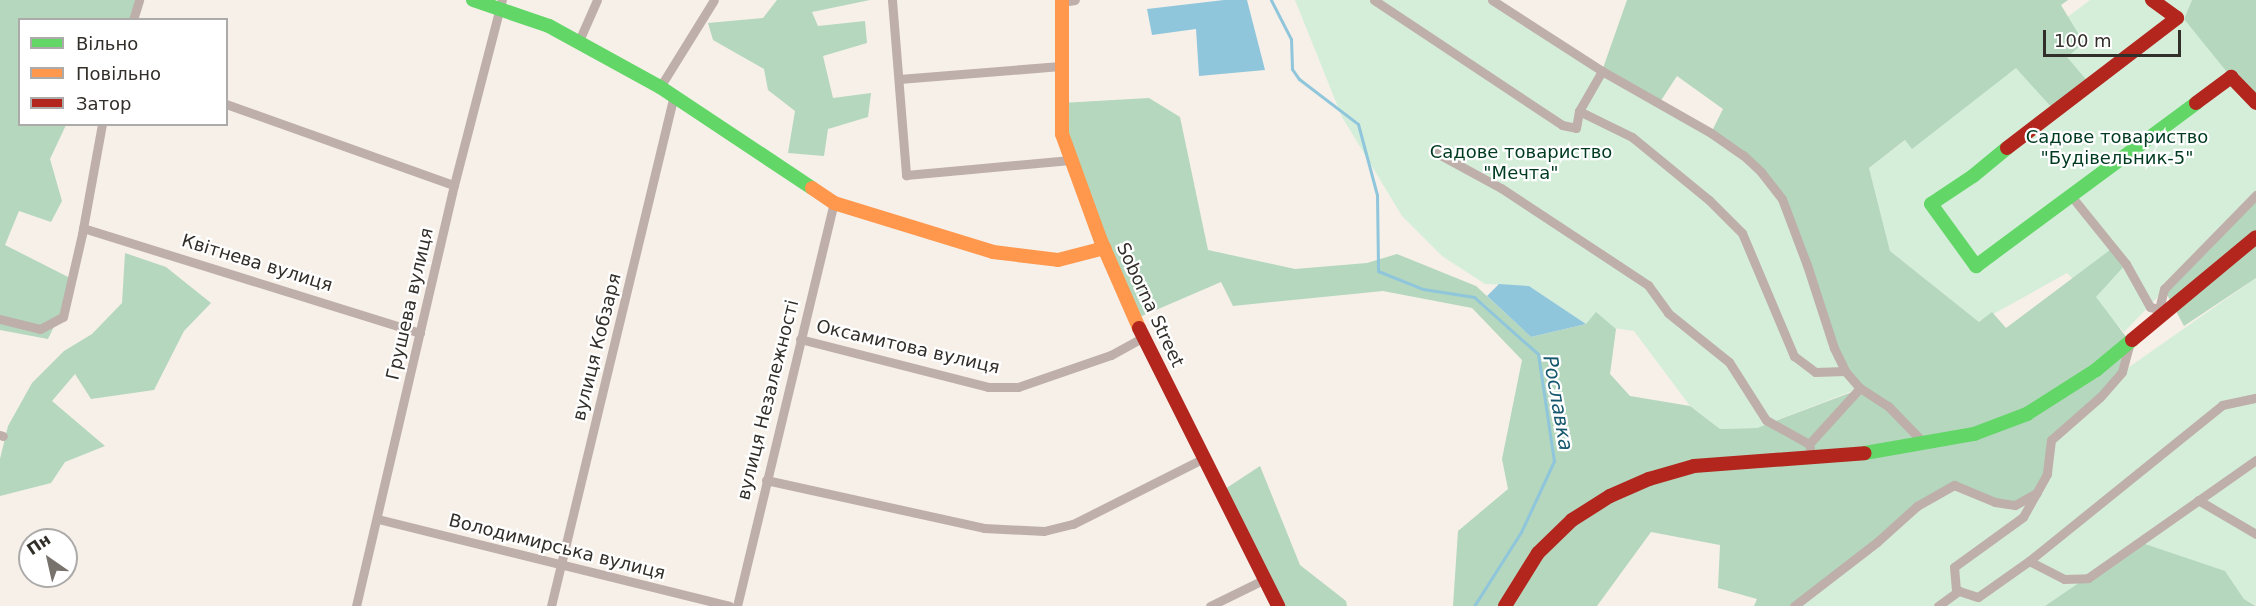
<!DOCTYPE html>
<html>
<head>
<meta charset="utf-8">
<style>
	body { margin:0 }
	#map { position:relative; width:2256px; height:606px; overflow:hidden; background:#f6f0e9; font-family:"DejaVu Sans",sans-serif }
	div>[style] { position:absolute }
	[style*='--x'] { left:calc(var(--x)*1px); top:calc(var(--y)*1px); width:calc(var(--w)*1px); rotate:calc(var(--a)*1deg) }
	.green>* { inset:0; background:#d5eeda }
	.forest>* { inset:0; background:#b4d7be }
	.water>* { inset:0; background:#90c6db }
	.stream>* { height:3px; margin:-1.5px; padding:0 1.5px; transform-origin:1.5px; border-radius:1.5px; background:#90c6db }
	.street>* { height:9px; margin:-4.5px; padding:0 4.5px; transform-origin:4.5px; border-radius:4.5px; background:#bfafab }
	.fast>* { height:14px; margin:-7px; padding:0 7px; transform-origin:7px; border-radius:7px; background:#63d668 }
	.slow>* { height:14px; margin:-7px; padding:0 7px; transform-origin:7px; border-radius:7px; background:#ff974d }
	.jam>* { height:14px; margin:-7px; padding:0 7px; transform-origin:7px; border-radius:7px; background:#b3261e }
	span { translate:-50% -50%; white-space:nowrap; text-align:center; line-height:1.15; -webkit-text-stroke:4.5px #fff; paint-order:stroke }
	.park-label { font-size:18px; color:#003b21 }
	.street-label { font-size:18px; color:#322e29 }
	.water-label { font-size:20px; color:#16576e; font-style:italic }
	.legend { position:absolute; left:18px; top:18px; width:210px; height:108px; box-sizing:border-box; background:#fff; border:2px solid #adaba9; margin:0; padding:8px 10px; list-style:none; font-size:18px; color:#322e29 }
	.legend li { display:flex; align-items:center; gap:12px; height:30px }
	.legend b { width:30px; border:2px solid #adaba9 }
	.north { position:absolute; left:18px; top:528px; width:60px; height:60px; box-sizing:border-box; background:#fff; border:2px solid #adaba9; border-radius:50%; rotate:326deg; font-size:16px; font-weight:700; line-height:24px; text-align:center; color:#322e29 }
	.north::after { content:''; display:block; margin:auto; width:21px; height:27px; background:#77726c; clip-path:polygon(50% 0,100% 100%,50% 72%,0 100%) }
	.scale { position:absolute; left:2043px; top:30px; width:138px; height:27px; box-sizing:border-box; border:3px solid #322e29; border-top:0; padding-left:8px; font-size:18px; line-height:21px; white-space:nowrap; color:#322e29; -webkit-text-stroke:4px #fff; paint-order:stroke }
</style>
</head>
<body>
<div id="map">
	<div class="green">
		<div style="clip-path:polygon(1295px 0,1492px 0,1743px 155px,1782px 199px,1860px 388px,1757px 428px,1720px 429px,1690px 406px,1634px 331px,1586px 324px,1529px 286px,1485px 284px,1442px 256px,1402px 216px,1342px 117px)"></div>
		<div style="clip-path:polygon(2090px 0,2192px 0,2184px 19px,2256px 103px,2256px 196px,2124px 332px,2067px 273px,1979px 322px,1890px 251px,1869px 168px)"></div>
		<div style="clip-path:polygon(2256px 278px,2256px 605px,2244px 599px,2225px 571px,2088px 578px,2045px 606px,1794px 606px,1917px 506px,2051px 440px,2122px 372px)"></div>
	</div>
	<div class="forest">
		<div style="clip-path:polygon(0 0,139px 0,133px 19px,20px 20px,20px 124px,66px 125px,50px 159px,62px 201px,51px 222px,19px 211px,5px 245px,76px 281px,48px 339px,0 330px)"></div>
		<div style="clip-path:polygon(777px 0,870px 0,812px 12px,818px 26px,865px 21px,867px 43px,823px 56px,833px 98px,871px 93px,868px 117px,828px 129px,824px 156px,788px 153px,795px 111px,768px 90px,764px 69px,713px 40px,708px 23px,763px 18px)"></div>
		<div style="clip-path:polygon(1627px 0,2068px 0,2061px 5px,2084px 43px,2067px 57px,2089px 83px,2054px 110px,2016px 68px,1912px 149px,1905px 140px,1869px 168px,1890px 251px,1979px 322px,1992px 312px,2006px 328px,2114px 247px,2126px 264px,2096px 297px,2130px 342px,2122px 372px,2051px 440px,2047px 474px,2037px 493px,2015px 505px,1953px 485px,1917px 506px,1794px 606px,1754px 606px,1757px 599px,1718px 588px,1720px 545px,1651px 532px,1597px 606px,1453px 606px,1458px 531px,1508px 489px,1502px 459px,1522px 360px,1472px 308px,1383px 291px,1233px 306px,1221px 282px,1135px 319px,1087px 206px,1061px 103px,1149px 98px,1180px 117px,1208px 250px,1295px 269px,1367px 263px,1397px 254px,1476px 286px,1531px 337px,1586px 324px,1596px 312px,1616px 329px,1610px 374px,1630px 396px,1690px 406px,1720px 429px,1757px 428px,1860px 389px,1845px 371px,1782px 199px,1761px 172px,1711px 133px,1723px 109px,1677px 76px,1660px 102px,1602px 71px)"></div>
		<div style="clip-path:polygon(2192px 0,2256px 0,2256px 103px,2231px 77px,2184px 19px)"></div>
		<div style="clip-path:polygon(2256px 195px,2256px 278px,2184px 326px,2164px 289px)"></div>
		<div style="clip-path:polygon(125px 253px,166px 267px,211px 303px,184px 331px,154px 390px,91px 399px,75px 374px,52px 401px,105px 446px,65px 462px,51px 483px,0 496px,0 459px,8px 426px,32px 383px,64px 351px,92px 334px,122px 303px)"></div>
		<div style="clip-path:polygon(1260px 466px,1300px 565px,1346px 601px,1347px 606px,1278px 606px,1219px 493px)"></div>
		<div style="clip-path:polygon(2139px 542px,2225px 571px,2244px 599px,2256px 606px,2045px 606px)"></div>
	</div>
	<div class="water">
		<div style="clip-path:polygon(1224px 0,1247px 0,1265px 70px,1199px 76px,1196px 29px,1152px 35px,1147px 9px)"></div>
		<div style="clip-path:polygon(1499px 284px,1529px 286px,1586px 324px,1531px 337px,1487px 296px)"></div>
	</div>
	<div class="stream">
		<div style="--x:1271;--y:0;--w:44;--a:62.9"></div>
		<div style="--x:1291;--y:39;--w:30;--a:88"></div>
		<div style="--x:1292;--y:69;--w:12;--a:55"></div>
		<div style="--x:1299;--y:79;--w:74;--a:37.3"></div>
		<div style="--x:1358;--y:124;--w:73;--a:75"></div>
		<div style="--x:1377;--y:195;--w:76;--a:89.2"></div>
		<div style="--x:1378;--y:271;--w:48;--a:21.8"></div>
		<div style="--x:1423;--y:289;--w:52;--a:8.9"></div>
		<div style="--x:1474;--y:297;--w:86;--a:41.7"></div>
		<div style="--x:1538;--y:354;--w:108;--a:81.5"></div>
		<div style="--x:1554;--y:461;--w:78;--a:114.9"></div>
		<div style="--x:1521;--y:532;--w:88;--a:122.4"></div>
	</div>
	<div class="street">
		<div style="--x:892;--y:0;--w:176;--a:85.4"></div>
		<div style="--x:906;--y:175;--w:165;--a:-5.2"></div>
		<div style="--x:1374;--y:0;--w:226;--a:33.6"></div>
		<div style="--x:1562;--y:125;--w:14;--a:12"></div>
		<div style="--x:1576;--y:128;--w:17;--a:-80"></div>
		<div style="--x:1579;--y:111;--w:46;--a:-60.1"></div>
		<div style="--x:1492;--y:0;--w:131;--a:32.8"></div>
		<div style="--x:1602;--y:71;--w:125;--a:29.6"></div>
		<div style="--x:1711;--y:133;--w:39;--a:35"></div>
		<div style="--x:1743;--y:155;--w:25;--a:43"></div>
		<div style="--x:1761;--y:172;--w:34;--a:52"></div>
		<div style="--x:1782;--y:199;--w:71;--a:69.3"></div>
		<div style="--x:1807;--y:265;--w:87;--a:72"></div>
		<div style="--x:1834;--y:348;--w:25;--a:64"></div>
		<div style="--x:1845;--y:371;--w:23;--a:49"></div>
		<div style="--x:1860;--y:388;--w:33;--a:33"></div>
		<div style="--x:1888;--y:406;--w:53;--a:45.8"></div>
		<div style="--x:1062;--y:2;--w:13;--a:-9"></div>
		<div style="--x:133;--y:20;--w:21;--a:-73"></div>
		<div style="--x:578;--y:43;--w:47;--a:-66.2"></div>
		<div style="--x:899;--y:79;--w:162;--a:-4.6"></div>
		<div style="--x:660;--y:87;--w:102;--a:-58.2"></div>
		<div style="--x:226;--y:104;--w:242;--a:19.6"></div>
		<div style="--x:1579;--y:111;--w:59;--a:26.1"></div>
		<div style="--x:1632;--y:137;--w:99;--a:39.3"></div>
		<div style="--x:1709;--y:200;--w:47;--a:45"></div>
		<div style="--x:1742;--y:233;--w:134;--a:67.1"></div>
		<div style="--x:1794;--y:356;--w:26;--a:37"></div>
		<div style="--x:1815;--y:372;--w:30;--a:-2"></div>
		<div style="--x:1433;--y:151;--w:77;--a:28.6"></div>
		<div style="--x:1501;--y:188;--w:176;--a:33.4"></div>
		<div style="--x:1648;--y:285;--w:34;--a:54"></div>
		<div style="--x:1668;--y:313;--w:78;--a:38.8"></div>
		<div style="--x:1729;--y:362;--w:69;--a:57.5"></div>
		<div style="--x:1766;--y:420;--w:49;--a:29.2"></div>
		<div style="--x:2072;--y:197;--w:86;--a:51.1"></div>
		<div style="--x:2126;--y:264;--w:49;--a:60.8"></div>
		<div style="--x:2150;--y:307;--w:9;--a:13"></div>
		<div style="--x:83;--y:228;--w:353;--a:17.3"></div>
		<div style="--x:2163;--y:314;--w:6;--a:-129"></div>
		<div style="--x:2159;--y:309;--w:21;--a:-76"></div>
		<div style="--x:2164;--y:289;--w:132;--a:-45.6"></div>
		<div style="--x:0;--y:319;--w:41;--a:14"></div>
		<div style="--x:40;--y:329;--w:26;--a:-28"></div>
		<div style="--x:63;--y:317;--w:85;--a:-77.1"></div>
		<div style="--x:82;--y:234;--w:112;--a:-79.7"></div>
		<div style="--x:800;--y:339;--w:194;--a:14.3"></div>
		<div style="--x:988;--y:387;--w:30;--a:0"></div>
		<div style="--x:1018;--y:387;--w:98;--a:-19"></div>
		<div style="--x:1111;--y:355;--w:37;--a:-29"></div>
		<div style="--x:2130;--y:342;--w:31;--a:105"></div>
		<div style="--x:2122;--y:372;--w:33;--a:131"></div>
		<div style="--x:2100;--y:397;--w:65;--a:138.7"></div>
		<div style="--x:2051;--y:440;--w:34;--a:97"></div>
		<div style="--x:2047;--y:474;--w:49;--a:119.2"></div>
		<div style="--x:2023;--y:517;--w:85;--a:144.1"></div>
		<div style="--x:1954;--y:567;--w:23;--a:85"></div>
		<div style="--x:1956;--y:590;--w:23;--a:18"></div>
		<div style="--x:1978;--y:597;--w:62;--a:-35.2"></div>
		<div style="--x:2029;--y:561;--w:248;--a:-38.9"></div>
		<div style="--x:2222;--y:405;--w:35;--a:-12"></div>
		<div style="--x:0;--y:435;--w:3;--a:18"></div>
		<div style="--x:1810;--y:448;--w:4;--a:-104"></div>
		<div style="--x:1809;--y:444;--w:76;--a:-47.7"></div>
		<div style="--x:766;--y:480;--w:223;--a:12.4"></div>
		<div style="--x:984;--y:528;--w:60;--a:2.9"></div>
		<div style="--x:1044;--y:531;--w:30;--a:-14"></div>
		<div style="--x:1073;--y:524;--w:144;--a:-26.7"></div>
		<div style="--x:2198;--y:500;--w:67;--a:30.4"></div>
		<div style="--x:378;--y:519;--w:362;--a:13.9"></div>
		<div style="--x:2029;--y:561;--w:39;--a:27"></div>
		<div style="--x:2064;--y:579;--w:24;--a:-2"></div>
		<div style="--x:2088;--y:578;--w:205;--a:-35.1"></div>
		<div style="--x:356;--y:606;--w:432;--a:-76.9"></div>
		<div style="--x:454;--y:185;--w:191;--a:-75.5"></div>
		<div style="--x:551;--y:606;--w:526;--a:-76.47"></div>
		<div style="--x:737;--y:606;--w:415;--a:-76.5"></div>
		<div style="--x:1210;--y:606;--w:59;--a:-26.1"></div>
		<div style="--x:1794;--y:606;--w:105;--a:-37.6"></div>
		<div style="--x:1877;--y:542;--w:54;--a:-42"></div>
		<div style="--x:1917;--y:506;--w:43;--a:-29.6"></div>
		<div style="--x:1954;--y:485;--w:44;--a:22.5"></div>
		<div style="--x:1995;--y:502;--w:20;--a:9"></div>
		<div style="--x:2015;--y:505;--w:25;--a:-29"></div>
		<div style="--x:1938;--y:606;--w:26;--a:-36"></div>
	</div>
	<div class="fast">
		<div style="--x:473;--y:0;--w:80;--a:18.9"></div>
		<div style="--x:549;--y:26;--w:127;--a:28.8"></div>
		<div style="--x:660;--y:87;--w:182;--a:33.6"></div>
		<div style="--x:2007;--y:148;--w:44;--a:140.5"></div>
		<div style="--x:1973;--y:176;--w:50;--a:146.3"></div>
		<div style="--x:1931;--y:204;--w:77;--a:54"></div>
		<div style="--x:1976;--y:266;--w:274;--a:-36.5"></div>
		<div style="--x:1865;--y:453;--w:111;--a:-9.9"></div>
		<div style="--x:1974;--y:434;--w:57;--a:-20.7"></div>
		<div style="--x:2027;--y:414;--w:82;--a:-32.5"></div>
		<div style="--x:2096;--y:370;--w:47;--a:-39.8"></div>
	</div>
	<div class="slow">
		<div style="--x:1062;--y:0;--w:134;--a:90"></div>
		<div style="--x:1062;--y:134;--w:114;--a:70"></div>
		<div style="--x:1101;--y:241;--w:95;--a:66.4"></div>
		<div style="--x:812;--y:188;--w:27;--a:34"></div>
		<div style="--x:834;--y:203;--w:166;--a:17.1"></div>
		<div style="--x:993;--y:252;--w:65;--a:7"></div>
		<div style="--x:1058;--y:260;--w:48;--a:-14.6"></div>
	</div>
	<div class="jam">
		<div style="--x:2196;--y:103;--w:44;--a:-36.6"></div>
		<div style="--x:2231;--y:77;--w:36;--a:46"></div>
		<div style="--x:2007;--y:148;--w:214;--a:-37.4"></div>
		<div style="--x:2177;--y:18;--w:31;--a:-144"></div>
		<div style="--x:1139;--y:328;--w:311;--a:63.4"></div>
		<div style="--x:2132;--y:340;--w:161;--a:-39.7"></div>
		<div style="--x:1505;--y:606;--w:62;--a:-58.1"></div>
		<div style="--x:1538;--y:553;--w:47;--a:-44.1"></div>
		<div style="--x:1572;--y:520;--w:45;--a:-32.3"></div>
		<div style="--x:1610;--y:496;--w:43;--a:-23.6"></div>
		<div style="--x:1649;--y:479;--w:47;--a:-16.1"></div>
		<div style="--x:1694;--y:466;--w:171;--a:-4.3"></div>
	</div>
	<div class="park-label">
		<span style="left:2117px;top:148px">Садове товариство<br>"Будівельник-5"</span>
		<span style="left:1521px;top:163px">Садове товариство<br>"Мечта"</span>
	</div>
	<div class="street-label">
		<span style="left:257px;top:263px;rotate:17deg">Квітнева вулиця</span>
		<span style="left:410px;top:304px;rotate:-77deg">Грушева вулиця</span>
		<span style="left:1150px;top:305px;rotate:65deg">Soborna Street</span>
		<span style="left:597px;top:347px;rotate:-76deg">вулиця Кобзаря</span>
		<span style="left:908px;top:347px;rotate:13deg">Оксамитова вулиця</span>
		<span style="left:768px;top:400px;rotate:-76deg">вулиця Незалежності</span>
		<span style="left:557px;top:547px;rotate:14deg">Володимирська вулиця</span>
	</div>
	<div class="water-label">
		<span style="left:1558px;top:403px;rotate:80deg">Рославка</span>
	</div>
	<ul class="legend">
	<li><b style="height:8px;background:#63d668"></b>Вільно</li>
	<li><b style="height:8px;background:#ff974d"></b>Повільно</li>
	<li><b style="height:8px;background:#b3261e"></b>Затор</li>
	</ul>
	<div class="north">Пн</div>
	<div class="scale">100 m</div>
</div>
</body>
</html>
